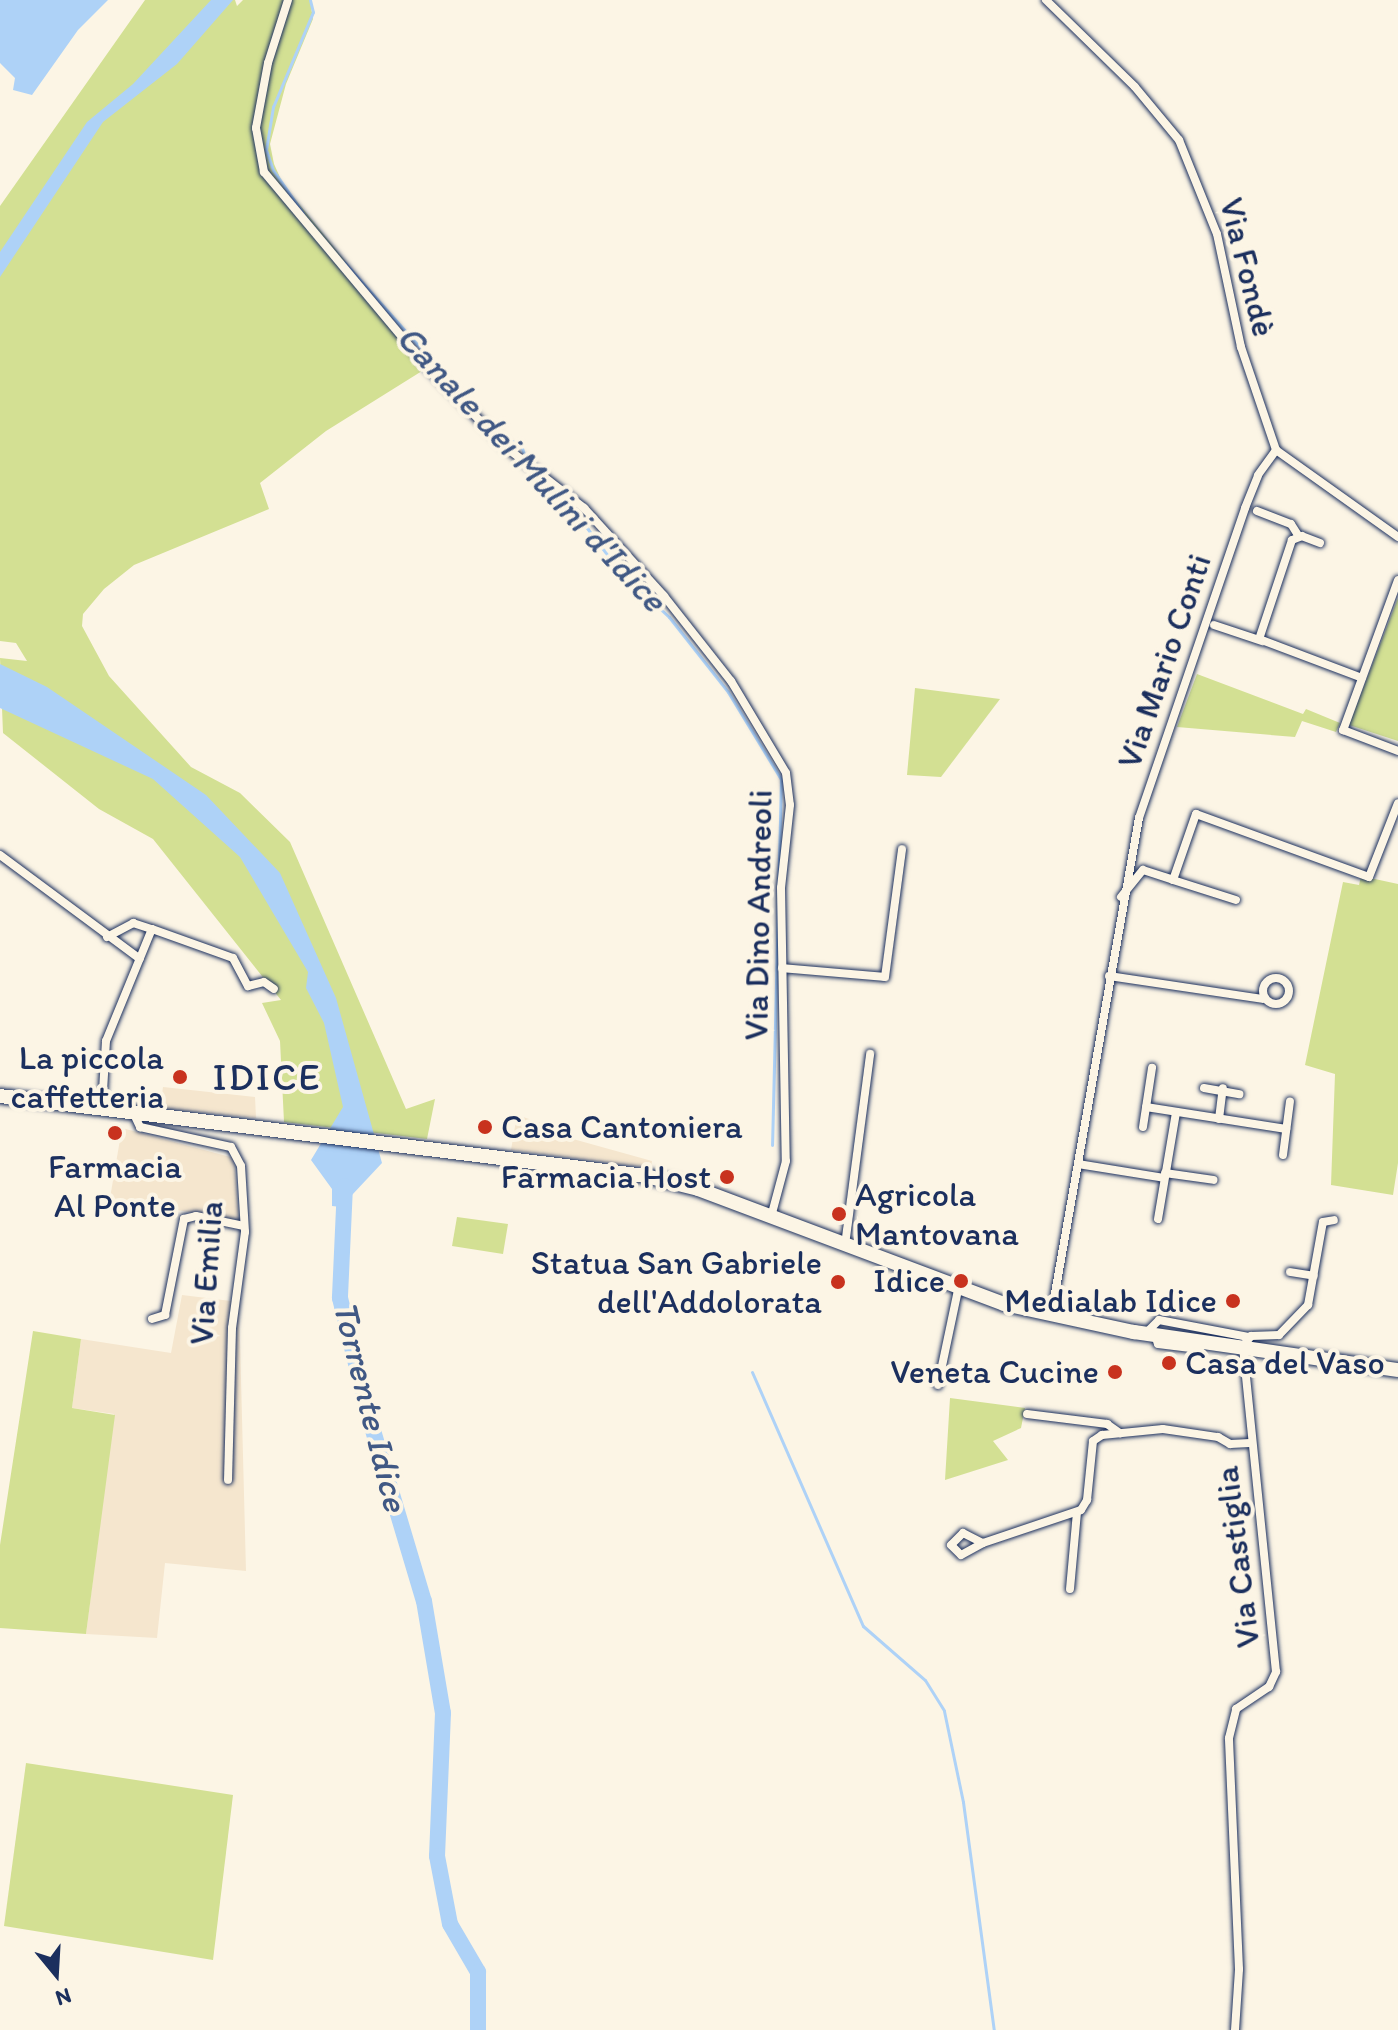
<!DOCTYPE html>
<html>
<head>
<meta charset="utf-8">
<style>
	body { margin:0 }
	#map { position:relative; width:1398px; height:2030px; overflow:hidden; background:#fcf5e5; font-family:Itim,sans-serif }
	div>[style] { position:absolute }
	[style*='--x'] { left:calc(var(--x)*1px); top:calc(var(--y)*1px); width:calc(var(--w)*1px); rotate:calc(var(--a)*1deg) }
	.built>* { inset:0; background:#f5e6ce }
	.green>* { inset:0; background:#d3e093 }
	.water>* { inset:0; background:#aed2f7 }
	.stream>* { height:3px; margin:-1.5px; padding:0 1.5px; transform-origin:1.5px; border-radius:1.5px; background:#aed2f7 }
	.river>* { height:16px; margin:-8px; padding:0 8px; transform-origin:8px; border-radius:8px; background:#aed2f7 }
	.roads { filter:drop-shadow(0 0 2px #1b2f5e) drop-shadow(0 0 2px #1b2f5e) }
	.street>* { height:8px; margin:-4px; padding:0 4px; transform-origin:4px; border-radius:4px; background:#fcf5e5 }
	.street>.ring { margin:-4px; padding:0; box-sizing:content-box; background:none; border:8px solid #fcf5e5; border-radius:50% }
	.primary>* { height:14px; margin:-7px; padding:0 7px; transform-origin:7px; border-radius:7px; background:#fcf5e5 }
	.dots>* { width:22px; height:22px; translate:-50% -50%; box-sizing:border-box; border:4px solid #fcf5e5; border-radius:50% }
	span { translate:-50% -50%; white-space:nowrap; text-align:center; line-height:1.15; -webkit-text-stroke:8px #fcf5e5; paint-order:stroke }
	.street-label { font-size:34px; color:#1b2f5e }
	.poi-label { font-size:34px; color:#1b2f5e }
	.right { translate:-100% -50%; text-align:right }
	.left { translate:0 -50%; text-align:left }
	.water-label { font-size:36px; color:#405884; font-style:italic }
	.quarter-label { font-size:38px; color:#1b2f5e; letter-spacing:2px }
	.north { position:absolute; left:16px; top:1934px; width:80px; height:80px; -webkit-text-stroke:6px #fcf5e5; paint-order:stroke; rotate:162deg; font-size:22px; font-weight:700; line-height:32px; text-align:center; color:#1b2f5e }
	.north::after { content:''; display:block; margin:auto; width:28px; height:36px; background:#1b2f5e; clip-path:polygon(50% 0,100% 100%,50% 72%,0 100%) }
</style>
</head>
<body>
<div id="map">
	<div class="built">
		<div style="clip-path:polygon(163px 1087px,255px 1097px,256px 1118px,160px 1108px)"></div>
		<div style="clip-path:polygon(517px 1115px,574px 1134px,573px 1139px,652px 1161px,651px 1168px,511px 1150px)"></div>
		<div style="clip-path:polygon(122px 1128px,234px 1158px,239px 1221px,110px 1198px)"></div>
		<div style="clip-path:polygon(182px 1295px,239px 1302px,246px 1571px,165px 1563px,157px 1638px,86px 1634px,114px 1414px,72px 1408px,81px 1339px,171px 1353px)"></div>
	</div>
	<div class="green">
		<div style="clip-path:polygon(145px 0,235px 0,237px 6px,243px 0,310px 0,313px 19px,286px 84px,270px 144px,274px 164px,283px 184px,430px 366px,326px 431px,260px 483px,269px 509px,134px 565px,104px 589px,83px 614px,82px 626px,109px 676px,191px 767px,240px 793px,290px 842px,406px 1109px,435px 1099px,427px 1139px,284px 1122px,280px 1041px,262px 1003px,281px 1000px,153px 839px,99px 809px,3px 733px,0 658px,27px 661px,16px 643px,0 641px,0 206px)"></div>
		<div style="clip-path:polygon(1398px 598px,1398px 741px,1349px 725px)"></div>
		<div style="clip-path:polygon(1197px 674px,1303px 714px,1306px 709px,1340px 723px,1336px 732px,1302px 721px,1295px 737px,1177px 727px)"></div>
		<div style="clip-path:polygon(915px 688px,1000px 699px,941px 777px,907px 775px)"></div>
		<div style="clip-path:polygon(1361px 876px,1398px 884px,1398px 1163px,1393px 1195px,1331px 1185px,1335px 1074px,1305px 1065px,1343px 882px,1359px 885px)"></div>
		<div style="clip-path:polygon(457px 1217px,508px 1224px,503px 1254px,452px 1246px)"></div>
		<div style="clip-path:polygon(33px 1331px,81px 1339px,72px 1408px,115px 1415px,86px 1634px,0 1628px,0 1545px)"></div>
		<div style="clip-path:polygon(950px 1398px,1025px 1408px,1021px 1428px,993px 1441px,1008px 1460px,945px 1480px)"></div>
		<div style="clip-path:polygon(26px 1763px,233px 1795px,213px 1960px,4px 1926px)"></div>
	</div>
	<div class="water">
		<div style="clip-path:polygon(0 0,108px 0,78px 30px,32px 95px,13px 90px,15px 78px,0 63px)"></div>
		<div style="clip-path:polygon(211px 0,233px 0,177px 64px,103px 122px,0 277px,0 252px,87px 122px,133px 84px)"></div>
		<div style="clip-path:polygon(0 664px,47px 687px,206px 795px,280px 873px,336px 998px,382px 1163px,352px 1195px,350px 1208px,332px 1206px,332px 1189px,311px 1160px,343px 1107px,324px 1023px,306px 988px,308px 972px,240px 857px,153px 779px,0 708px)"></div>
	</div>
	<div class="stream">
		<div style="--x:303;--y:213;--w:52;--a:-124.9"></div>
		<div style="--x:273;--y:170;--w:21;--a:-109"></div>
		<div style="--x:266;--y:150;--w:44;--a:-80.8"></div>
		<div style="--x:273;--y:107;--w:103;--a:-67.2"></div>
		<div style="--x:313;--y:12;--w:12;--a:-104"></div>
		<div style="--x:344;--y:262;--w:200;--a:48.4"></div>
		<div style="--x:498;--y:435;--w:25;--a:23"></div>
		<div style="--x:521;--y:445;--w:16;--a:72"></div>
		<div style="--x:530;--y:471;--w:81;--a:45"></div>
		<div style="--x:587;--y:528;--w:51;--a:52.9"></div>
		<div style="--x:618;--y:569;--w:70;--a:43.3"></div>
		<div style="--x:669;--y:617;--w:95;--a:51.8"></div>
		<div style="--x:728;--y:692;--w:102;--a:58.7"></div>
		<div style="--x:781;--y:779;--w:366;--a:91.4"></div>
		<div style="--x:752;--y:1372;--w:277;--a:66.4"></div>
		<div style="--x:863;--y:1626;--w:82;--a:41.1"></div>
		<div style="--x:925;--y:1680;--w:36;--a:58"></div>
		<div style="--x:944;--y:1711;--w:93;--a:78.2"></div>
		<div style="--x:963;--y:1802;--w:230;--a:82.3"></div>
	</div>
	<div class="river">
		<div style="--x:345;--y:1186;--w:112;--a:92.6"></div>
		<div style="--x:340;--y:1298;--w:122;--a:76.3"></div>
		<div style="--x:369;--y:1417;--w:192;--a:73.4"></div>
		<div style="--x:424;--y:1601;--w:114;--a:80.4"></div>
		<div style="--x:443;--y:1713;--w:143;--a:92.4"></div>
		<div style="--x:437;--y:1856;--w:69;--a:79.2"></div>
		<div style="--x:450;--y:1924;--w:56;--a:59.7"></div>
		<div style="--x:478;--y:1972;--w:58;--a:90"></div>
	</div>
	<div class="roads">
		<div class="street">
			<div style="--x:288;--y:0;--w:66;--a:107.6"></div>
			<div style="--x:268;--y:63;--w:66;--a:100.5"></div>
			<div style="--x:256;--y:128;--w:45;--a:79.7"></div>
			<div style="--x:264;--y:172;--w:254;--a:50.1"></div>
			<div style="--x:427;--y:367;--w:114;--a:45.4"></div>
			<div style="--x:507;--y:448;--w:98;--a:37.9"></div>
			<div style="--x:584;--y:508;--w:119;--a:47.7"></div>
			<div style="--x:664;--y:596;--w:108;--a:51.8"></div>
			<div style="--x:731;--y:681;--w:107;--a:59.1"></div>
			<div style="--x:786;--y:773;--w:32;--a:83"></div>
			<div style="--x:790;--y:805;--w:83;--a:96.2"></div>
			<div style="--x:781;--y:888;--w:273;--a:89"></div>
			<div style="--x:786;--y:1161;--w:58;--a:105"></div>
			<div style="--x:1046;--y:0;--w:124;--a:44.3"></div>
			<div style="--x:1135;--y:87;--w:69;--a:50.3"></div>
			<div style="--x:1179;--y:140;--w:101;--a:68"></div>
			<div style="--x:1217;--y:234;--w:116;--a:78"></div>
			<div style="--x:1241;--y:347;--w:109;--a:71.2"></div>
			<div style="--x:1276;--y:450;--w:150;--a:35.5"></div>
			<div style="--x:1257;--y:511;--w:36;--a:21"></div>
			<div style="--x:1291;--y:524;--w:15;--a:58"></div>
			<div style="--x:1320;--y:543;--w:19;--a:-159"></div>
			<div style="--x:1302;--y:536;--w:11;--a:158"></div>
			<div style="--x:1292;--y:540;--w:104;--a:108.4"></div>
			<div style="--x:1259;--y:639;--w:110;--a:20.7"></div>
			<div style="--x:1398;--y:580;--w:160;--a:110.1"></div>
			<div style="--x:1343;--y:730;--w:59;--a:20.9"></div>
			<div style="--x:1214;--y:625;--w:51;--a:18.4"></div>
			<div style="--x:0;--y:855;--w:174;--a:36.6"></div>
			<div style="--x:1173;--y:880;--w:66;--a:17.6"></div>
			<div style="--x:1121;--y:897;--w:35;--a:-51"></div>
			<div style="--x:1143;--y:870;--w:32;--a:18"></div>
			<div style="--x:1173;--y:880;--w:70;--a:-70.8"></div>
			<div style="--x:1196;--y:814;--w:184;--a:20"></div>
			<div style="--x:1369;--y:877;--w:79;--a:-68.6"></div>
			<div style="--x:107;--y:937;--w:30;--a:-28"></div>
			<div style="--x:133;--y:923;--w:20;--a:18"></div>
			<div style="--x:152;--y:929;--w:86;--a:19.7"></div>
			<div style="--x:233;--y:958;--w:32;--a:62"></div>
			<div style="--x:248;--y:986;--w:16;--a:-14"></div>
			<div style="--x:264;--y:982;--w:12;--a:35"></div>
			<div style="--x:782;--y:968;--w:103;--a:5"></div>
			<div style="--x:885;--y:977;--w:129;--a:-82.4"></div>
			<div style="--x:1109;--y:976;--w:155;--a:8.5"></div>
			<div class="ring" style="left:1263px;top:978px;width:18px;height:18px"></div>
			<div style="--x:1204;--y:1088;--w:36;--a:10"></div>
			<div style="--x:1146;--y:1107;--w:142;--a:8.9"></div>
			<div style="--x:102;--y:1108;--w:67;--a:-86.6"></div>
			<div style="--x:106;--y:1041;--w:121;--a:-67.7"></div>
			<div style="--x:133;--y:1112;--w:17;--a:65"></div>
			<div style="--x:140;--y:1127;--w:93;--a:12.4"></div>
			<div style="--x:231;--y:1147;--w:21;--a:62"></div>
			<div style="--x:241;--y:1166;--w:66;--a:86.5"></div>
			<div style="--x:245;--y:1232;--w:97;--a:97.7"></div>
			<div style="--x:232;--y:1328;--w:152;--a:91.5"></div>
			<div style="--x:1219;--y:1119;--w:31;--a:-83"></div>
			<div style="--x:1143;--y:1127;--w:60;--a:-81.3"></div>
			<div style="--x:1283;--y:1155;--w:54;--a:-82.6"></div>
			<div style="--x:1078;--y:1164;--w:87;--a:9.2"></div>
			<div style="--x:1165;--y:1173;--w:49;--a:8.1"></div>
			<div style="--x:1158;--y:1219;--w:108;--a:-80.4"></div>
			<div style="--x:845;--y:1245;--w:193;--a:-82.5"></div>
			<div style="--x:1290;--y:1272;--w:24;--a:9"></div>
			<div style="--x:1051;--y:1316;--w:506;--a:-79.98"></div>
			<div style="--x:1139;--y:818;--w:328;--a:-71.1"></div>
			<div style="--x:1245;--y:508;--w:35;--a:-68"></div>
			<div style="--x:1258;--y:475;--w:31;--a:-54"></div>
			<div style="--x:152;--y:1319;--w:14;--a:-17"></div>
			<div style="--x:165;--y:1315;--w:98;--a:-78.8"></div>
			<div style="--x:184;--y:1219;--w:12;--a:-14"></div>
			<div style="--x:196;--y:1216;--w:49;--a:11.8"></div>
			<div style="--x:1146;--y:1333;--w:18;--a:-45"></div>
			<div style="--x:1159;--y:1320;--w:91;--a:10.8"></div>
			<div style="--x:1155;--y:1335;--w:9;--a:72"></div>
			<div style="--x:1158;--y:1344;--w:41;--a:7"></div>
			<div style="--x:1199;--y:1349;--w:8;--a:-50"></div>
			<div style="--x:938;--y:1385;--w:97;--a:-78.1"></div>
			<div style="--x:1027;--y:1414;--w:81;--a:7.1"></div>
			<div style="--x:1107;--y:1424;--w:16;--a:35"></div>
			<div style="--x:983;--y:1543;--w:25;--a:151"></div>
			<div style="--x:961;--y:1555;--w:14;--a:-135"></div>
			<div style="--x:951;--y:1545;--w:17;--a:-45"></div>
			<div style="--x:963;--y:1533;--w:22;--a:27"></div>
			<div style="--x:983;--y:1543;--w:103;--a:-18.6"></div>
			<div style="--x:1081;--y:1510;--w:12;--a:-59"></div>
			<div style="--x:1087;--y:1500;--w:59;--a:-84.2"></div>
			<div style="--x:1093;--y:1441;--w:11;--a:-34"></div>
			<div style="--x:1102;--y:1435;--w:61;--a:-5.6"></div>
			<div style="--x:1163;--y:1429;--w:56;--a:8.3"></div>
			<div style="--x:1218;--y:1437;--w:14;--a:30"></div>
			<div style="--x:1230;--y:1444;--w:20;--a:-3"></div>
			<div style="--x:1070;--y:1589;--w:77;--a:-84.8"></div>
			<div style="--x:1235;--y:2030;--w:61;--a:-86.2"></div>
			<div style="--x:1239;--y:1969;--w:231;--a:-92.5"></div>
			<div style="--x:1229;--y:1738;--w:30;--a:-76"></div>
			<div style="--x:1236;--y:1709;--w:40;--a:-34"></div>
			<div style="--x:1269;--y:1687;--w:17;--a:-65"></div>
			<div style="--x:1276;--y:1672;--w:328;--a:-95.8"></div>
			<div style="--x:1243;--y:1346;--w:13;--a:-51"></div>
			<div style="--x:1251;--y:1336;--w:28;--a:-2"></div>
			<div style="--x:1279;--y:1335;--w:42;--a:-46"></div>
			<div style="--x:1308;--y:1305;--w:84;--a:-79.8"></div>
			<div style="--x:1323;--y:1222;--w:11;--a:-10"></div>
		</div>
		<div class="primary">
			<div style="--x:0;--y:1096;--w:651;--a:7.06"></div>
			<div style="--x:646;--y:1176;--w:54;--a:14"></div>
			<div style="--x:698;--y:1189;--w:327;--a:20.6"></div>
			<div style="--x:1004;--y:1304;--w:133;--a:12.2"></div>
			<div style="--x:1134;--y:1332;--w:267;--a:8.2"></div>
		</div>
	</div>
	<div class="dots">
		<div style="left:180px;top:1077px;background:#c8321e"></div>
		<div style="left:485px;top:1127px;background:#c8321e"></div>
		<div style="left:115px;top:1133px;background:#c8321e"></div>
		<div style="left:727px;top:1177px;background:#c8321e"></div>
		<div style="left:839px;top:1214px;background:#c8321e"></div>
		<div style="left:961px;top:1281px;background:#c8321e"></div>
		<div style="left:838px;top:1282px;background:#c8321e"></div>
		<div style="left:1233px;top:1301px;background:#c8321e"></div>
		<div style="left:1169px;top:1363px;background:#c8321e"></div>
		<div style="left:1115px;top:1372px;background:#c8321e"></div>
	</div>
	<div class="street-label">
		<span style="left:1248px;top:267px;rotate:76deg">Via Fondè</span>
		<span style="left:1164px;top:661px;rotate:-71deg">Via Mario Conti</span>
		<span style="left:758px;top:915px;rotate:-89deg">Via Dino Andreoli</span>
		<span style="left:206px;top:1273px;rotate:-86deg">Via Emilia</span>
		<span style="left:1237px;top:1557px;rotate:-97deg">Via Castiglia</span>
	</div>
	<div class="poi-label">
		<span class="right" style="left:164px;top:1077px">La piccola<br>caffetteria</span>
		<span class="left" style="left:501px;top:1127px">Casa Cantoniera</span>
		<span style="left:115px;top:1186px">Farmacia<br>Al Ponte</span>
		<span class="right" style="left:711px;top:1177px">Farmacia Host</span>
		<span class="left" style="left:855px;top:1214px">Agricola<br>Mantovana</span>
		<span class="right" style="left:822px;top:1282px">Statua San Gabriele<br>dell'Addolorata</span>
		<span class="right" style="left:945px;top:1281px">Idice</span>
		<span class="right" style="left:1217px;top:1301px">Medialab Idice</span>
		<span class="left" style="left:1185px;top:1363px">Casa del Vaso</span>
		<span class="right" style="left:1099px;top:1372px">Veneta Cucine</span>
	</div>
	<div class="water-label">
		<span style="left:532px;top:468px;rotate:47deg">Canale dei Mulini d'Idice</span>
		<span style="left:371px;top:1406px;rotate:76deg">Torrente Idice</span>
	</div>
	<div class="quarter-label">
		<span style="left:267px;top:1078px">IDICE</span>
	</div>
	<div class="north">N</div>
</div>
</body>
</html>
